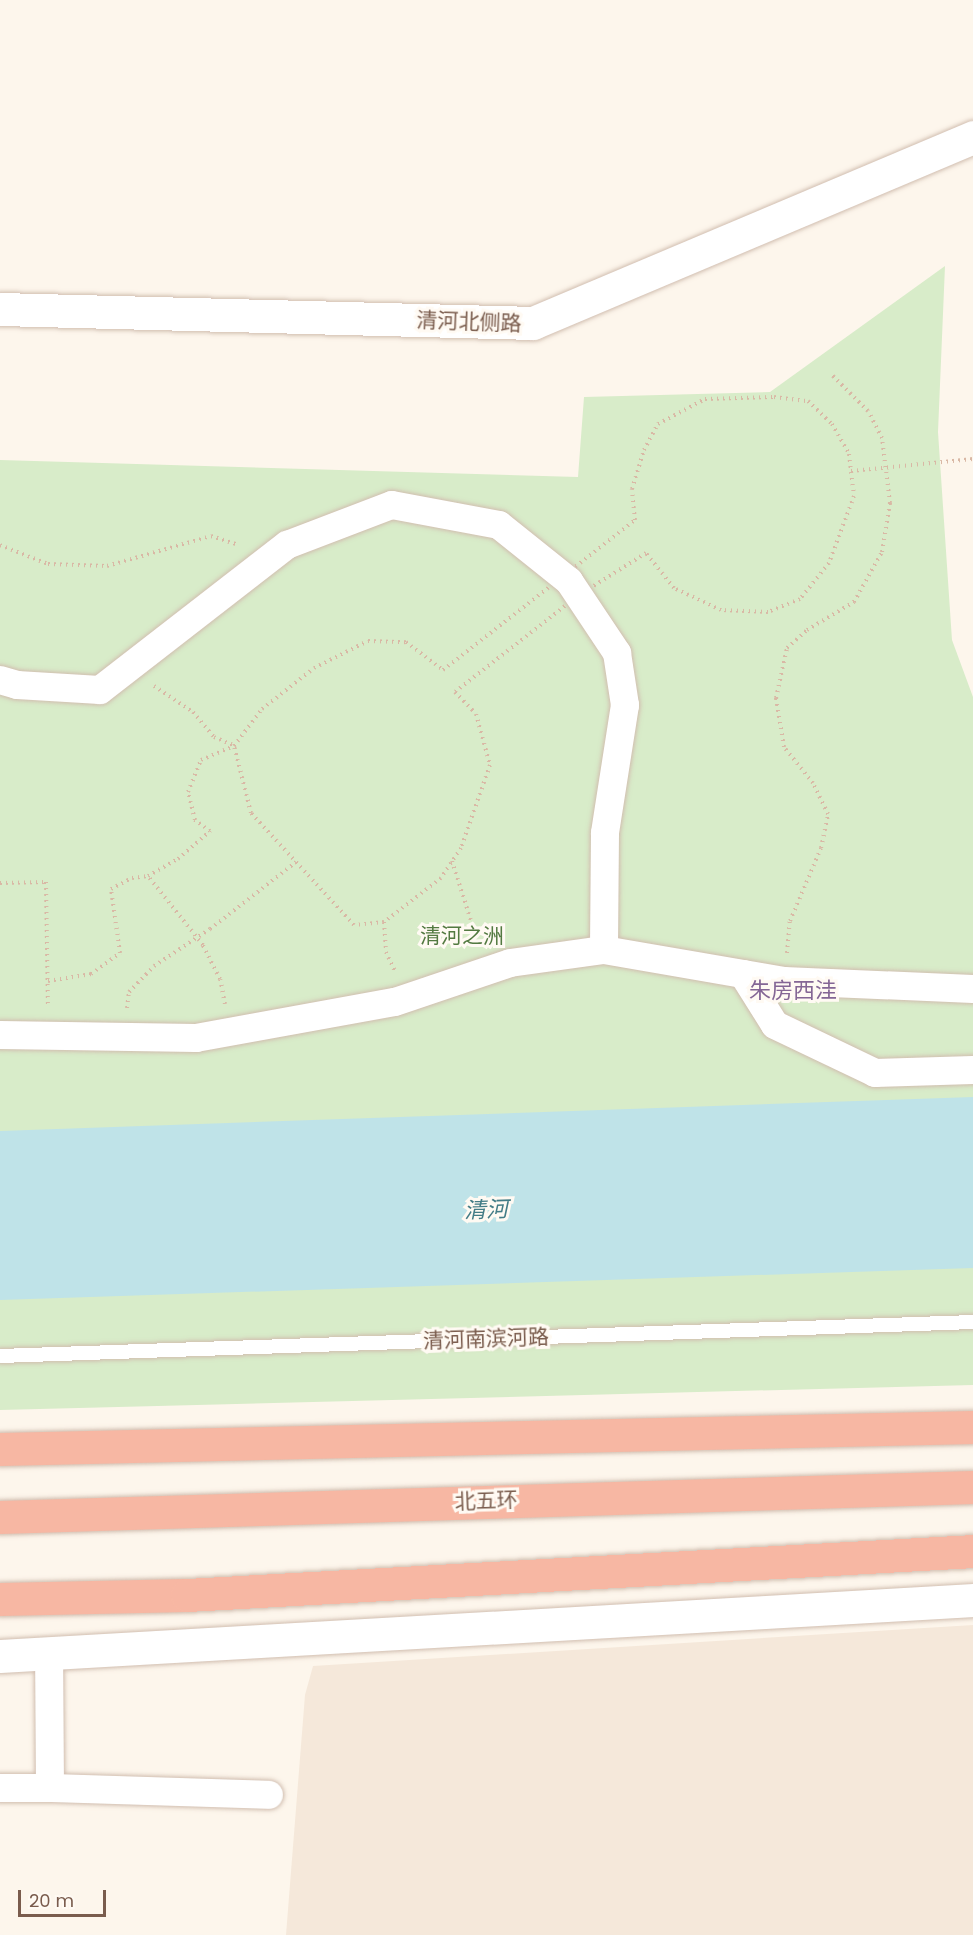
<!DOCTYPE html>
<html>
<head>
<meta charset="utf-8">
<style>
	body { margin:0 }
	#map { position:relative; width:973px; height:1935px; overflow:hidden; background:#fdf6ec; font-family:Poppins,"Noto Sans SC",sans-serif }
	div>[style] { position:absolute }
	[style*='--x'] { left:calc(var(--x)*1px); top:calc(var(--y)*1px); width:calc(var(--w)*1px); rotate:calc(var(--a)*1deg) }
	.residential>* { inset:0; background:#f5e8da }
	.green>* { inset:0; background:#d8ecc9 }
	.water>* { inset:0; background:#bfe3e8 }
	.path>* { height:4px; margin-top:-2px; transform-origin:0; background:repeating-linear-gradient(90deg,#d9b8a5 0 1.5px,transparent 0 6px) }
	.roads { filter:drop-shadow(0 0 2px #d1beb0) drop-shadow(0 0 2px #d1beb0) }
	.service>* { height:14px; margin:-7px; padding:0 7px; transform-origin:7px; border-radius:7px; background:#fff }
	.minor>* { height:28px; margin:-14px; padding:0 14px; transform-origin:14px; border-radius:14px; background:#fff }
	.tertiary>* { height:33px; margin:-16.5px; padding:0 16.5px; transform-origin:16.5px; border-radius:16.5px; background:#fff }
	.motorway>* { height:33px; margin:-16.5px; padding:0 16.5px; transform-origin:16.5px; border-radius:16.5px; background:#f7b7a3 }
	span { translate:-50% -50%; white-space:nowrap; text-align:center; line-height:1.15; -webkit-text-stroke:6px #fffaf3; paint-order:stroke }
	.street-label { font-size:21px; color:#7a5c4d }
	.park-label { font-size:21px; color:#537a41 }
	.neighbourhood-label { font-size:22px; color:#846695 }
	.water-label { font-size:22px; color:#437c86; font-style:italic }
	.scale { position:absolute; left:18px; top:1890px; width:88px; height:27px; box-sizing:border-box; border:3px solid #7a5c4d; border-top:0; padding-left:8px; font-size:18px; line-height:21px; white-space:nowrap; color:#7a5c4d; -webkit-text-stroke:4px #fffaf3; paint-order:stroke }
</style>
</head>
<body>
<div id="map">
	<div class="residential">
		<div style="clip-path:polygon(973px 1625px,973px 1935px,286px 1935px,305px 1695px,313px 1666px)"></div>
	</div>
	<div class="green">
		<div style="clip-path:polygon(945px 266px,938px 432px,952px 640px,973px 697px,973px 1385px,0 1410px,0 460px,578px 477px,584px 397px,770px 392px)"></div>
	</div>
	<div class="water">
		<div style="clip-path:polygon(973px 1097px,973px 1268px,0 1300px,0 1131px)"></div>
	</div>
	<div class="path">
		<div style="--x:774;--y:397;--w:34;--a:7"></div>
		<div style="--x:808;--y:401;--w:33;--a:44"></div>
		<div style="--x:832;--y:424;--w:34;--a:60"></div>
		<div style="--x:849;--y:454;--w:42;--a:83.2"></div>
		<div style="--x:854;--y:496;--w:72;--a:110.5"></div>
		<div style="--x:829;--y:563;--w:46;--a:128.9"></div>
		<div style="--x:800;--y:599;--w:35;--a:158"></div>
		<div style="--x:768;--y:612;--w:47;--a:-177.6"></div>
		<div style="--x:721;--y:610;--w:52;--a:-154.9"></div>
		<div style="--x:674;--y:588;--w:45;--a:-128.7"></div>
		<div style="--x:646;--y:553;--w:79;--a:147.9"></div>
		<div style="--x:579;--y:595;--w:157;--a:142"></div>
		<div style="--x:455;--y:692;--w:30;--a:46"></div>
		<div style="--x:476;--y:714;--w:53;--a:74.6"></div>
		<div style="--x:490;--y:765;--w:88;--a:109.3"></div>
		<div style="--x:461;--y:848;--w:36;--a:124"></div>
		<div style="--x:441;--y:878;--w:72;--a:142.3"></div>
		<div style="--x:384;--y:922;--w:30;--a:174"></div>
		<div style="--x:354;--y:925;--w:152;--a:-132.6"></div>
		<div style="--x:251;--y:813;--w:69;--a:-104.2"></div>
		<div style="--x:234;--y:746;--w:46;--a:-52.9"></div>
		<div style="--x:262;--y:709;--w:66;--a:-38.3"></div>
		<div style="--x:314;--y:668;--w:60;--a:-26.6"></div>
		<div style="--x:368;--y:641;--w:38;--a:2"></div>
		<div style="--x:406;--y:642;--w:46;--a:37.1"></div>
		<div style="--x:443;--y:670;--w:244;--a:-38"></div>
		<div style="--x:635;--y:520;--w:31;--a:-96"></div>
		<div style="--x:632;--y:489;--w:41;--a:-72.9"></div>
		<div style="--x:644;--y:450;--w:30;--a:-62"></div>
		<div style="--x:658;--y:424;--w:53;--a:-28"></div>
		<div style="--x:705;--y:399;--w:69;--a:-1.7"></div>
		<div style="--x:851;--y:471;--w:123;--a:-5.6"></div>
		<div style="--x:0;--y:545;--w:52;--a:21.6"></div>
		<div style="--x:48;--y:564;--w:59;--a:1.9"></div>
		<div style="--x:107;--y:566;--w:108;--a:-16.1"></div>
		<div style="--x:211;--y:536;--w:29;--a:18"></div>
		<div style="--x:154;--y:686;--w:47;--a:33.7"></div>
		<div style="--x:193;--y:712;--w:33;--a:50"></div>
		<div style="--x:214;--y:737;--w:21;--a:23"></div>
		<div style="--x:452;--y:861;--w:86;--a:72.4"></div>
		<div style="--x:0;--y:883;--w:46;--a:-1.2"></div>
		<div style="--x:46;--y:882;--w:125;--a:89.1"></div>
		<div style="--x:384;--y:922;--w:30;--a:86"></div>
		<div style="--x:386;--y:952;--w:23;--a:65"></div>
		<div style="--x:787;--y:953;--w:32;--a:-85"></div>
		<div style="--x:790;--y:921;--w:79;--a:-67"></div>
		<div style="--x:821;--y:848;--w:35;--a:-78"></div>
		<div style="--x:828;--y:814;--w:34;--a:-116"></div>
		<div style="--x:813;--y:783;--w:46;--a:-128.9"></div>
		<div style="--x:784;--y:747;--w:50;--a:-99.3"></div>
		<div style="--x:776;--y:698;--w:51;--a:-77.6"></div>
		<div style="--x:787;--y:648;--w:27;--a:-42"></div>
		<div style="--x:807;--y:630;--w:55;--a:-30.8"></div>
		<div style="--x:854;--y:602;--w:57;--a:-60.8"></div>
		<div style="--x:882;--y:552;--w:50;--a:-80.7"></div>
		<div style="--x:890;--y:503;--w:65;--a:-97"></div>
		<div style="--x:882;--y:438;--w:30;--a:-117"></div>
		<div style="--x:868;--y:411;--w:52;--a:-135"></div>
		<div style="--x:48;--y:981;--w:44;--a:-9.2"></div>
		<div style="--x:91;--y:974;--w:36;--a:-36"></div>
		<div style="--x:120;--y:953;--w:65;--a:-98"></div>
		<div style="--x:111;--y:889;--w:24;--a:-28"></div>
		<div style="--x:132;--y:878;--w:16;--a:-7"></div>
		<div style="--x:225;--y:1004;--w:25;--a:-101"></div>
		<div style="--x:220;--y:979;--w:38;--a:-117"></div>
		<div style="--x:203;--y:945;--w:88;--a:-128.6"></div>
		<div style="--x:148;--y:876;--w:34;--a:-30"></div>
		<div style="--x:178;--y:859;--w:43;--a:-41.2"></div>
		<div style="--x:210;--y:831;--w:19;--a:-144"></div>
		<div style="--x:195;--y:820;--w:29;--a:-104"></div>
		<div style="--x:188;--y:792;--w:35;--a:-68"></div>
		<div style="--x:201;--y:760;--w:36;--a:-23"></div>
		<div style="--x:127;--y:1008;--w:16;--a:-83"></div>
		<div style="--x:129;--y:992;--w:36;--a:-46"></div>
		<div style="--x:154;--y:966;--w:67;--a:-33.5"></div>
		<div style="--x:210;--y:929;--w:109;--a:-37.9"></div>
	</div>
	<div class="roads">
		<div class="service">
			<div style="--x:0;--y:1356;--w:974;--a:-2"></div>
		</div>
		<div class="minor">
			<div style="--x:0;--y:680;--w:18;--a:16"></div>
			<div style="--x:17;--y:685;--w:83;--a:3.4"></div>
			<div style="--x:100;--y:690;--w:237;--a:-37.8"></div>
			<div style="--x:287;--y:545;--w:112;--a:-20.9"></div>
			<div style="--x:392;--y:505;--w:109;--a:10.6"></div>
			<div style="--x:499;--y:525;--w:90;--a:38.7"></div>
			<div style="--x:569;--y:581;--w:87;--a:56.3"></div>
			<div style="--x:617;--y:653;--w:53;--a:81.3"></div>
			<div style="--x:625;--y:705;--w:130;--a:98.9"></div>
			<div style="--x:605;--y:833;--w:117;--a:90.5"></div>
			<div style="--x:743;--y:974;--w:60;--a:57.9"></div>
			<div style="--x:775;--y:1025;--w:111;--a:25.6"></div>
			<div style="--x:875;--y:1073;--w:98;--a:-1.8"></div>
			<div style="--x:0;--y:1035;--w:196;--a:0.9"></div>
			<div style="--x:196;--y:1038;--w:202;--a:-10.3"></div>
			<div style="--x:395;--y:1002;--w:121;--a:-18.7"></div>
			<div style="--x:510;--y:963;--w:95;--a:-7.9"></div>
			<div style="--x:604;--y:950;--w:183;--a:9.8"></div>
			<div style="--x:784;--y:981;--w:189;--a:2.4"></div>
			<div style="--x:0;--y:1788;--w:50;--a:0"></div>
			<div style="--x:50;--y:1788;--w:134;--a:-90.4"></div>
			<div style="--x:50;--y:1788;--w:219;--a:1.8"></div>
		</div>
		<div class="tertiary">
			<div style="--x:0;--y:309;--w:533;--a:1.5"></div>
			<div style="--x:533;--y:323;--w:478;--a:-22.9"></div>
			<div style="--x:0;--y:1656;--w:975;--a:-3.29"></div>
		</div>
		<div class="motorway">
			<div style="--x:0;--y:1449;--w:973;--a:-1.3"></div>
			<div style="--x:0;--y:1517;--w:973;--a:-1.77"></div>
			<div style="--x:0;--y:1599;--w:187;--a:-1.2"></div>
			<div style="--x:187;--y:1595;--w:787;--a:-3.2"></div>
		</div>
	</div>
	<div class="street-label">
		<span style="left:469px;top:322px;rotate:2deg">清河北侧路</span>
		<span style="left:486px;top:1339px;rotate:-2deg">清河南滨河路</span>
		<span style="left:486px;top:1501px;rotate:-2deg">北五环</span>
	</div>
	<div class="park-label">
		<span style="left:462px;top:936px">清河之洲</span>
	</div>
	<div class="neighbourhood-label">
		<span style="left:793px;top:991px">朱房西洼</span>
	</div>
	<div class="water-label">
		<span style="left:486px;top:1210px;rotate:-2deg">清河</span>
	</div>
	<div class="scale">20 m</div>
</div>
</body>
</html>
